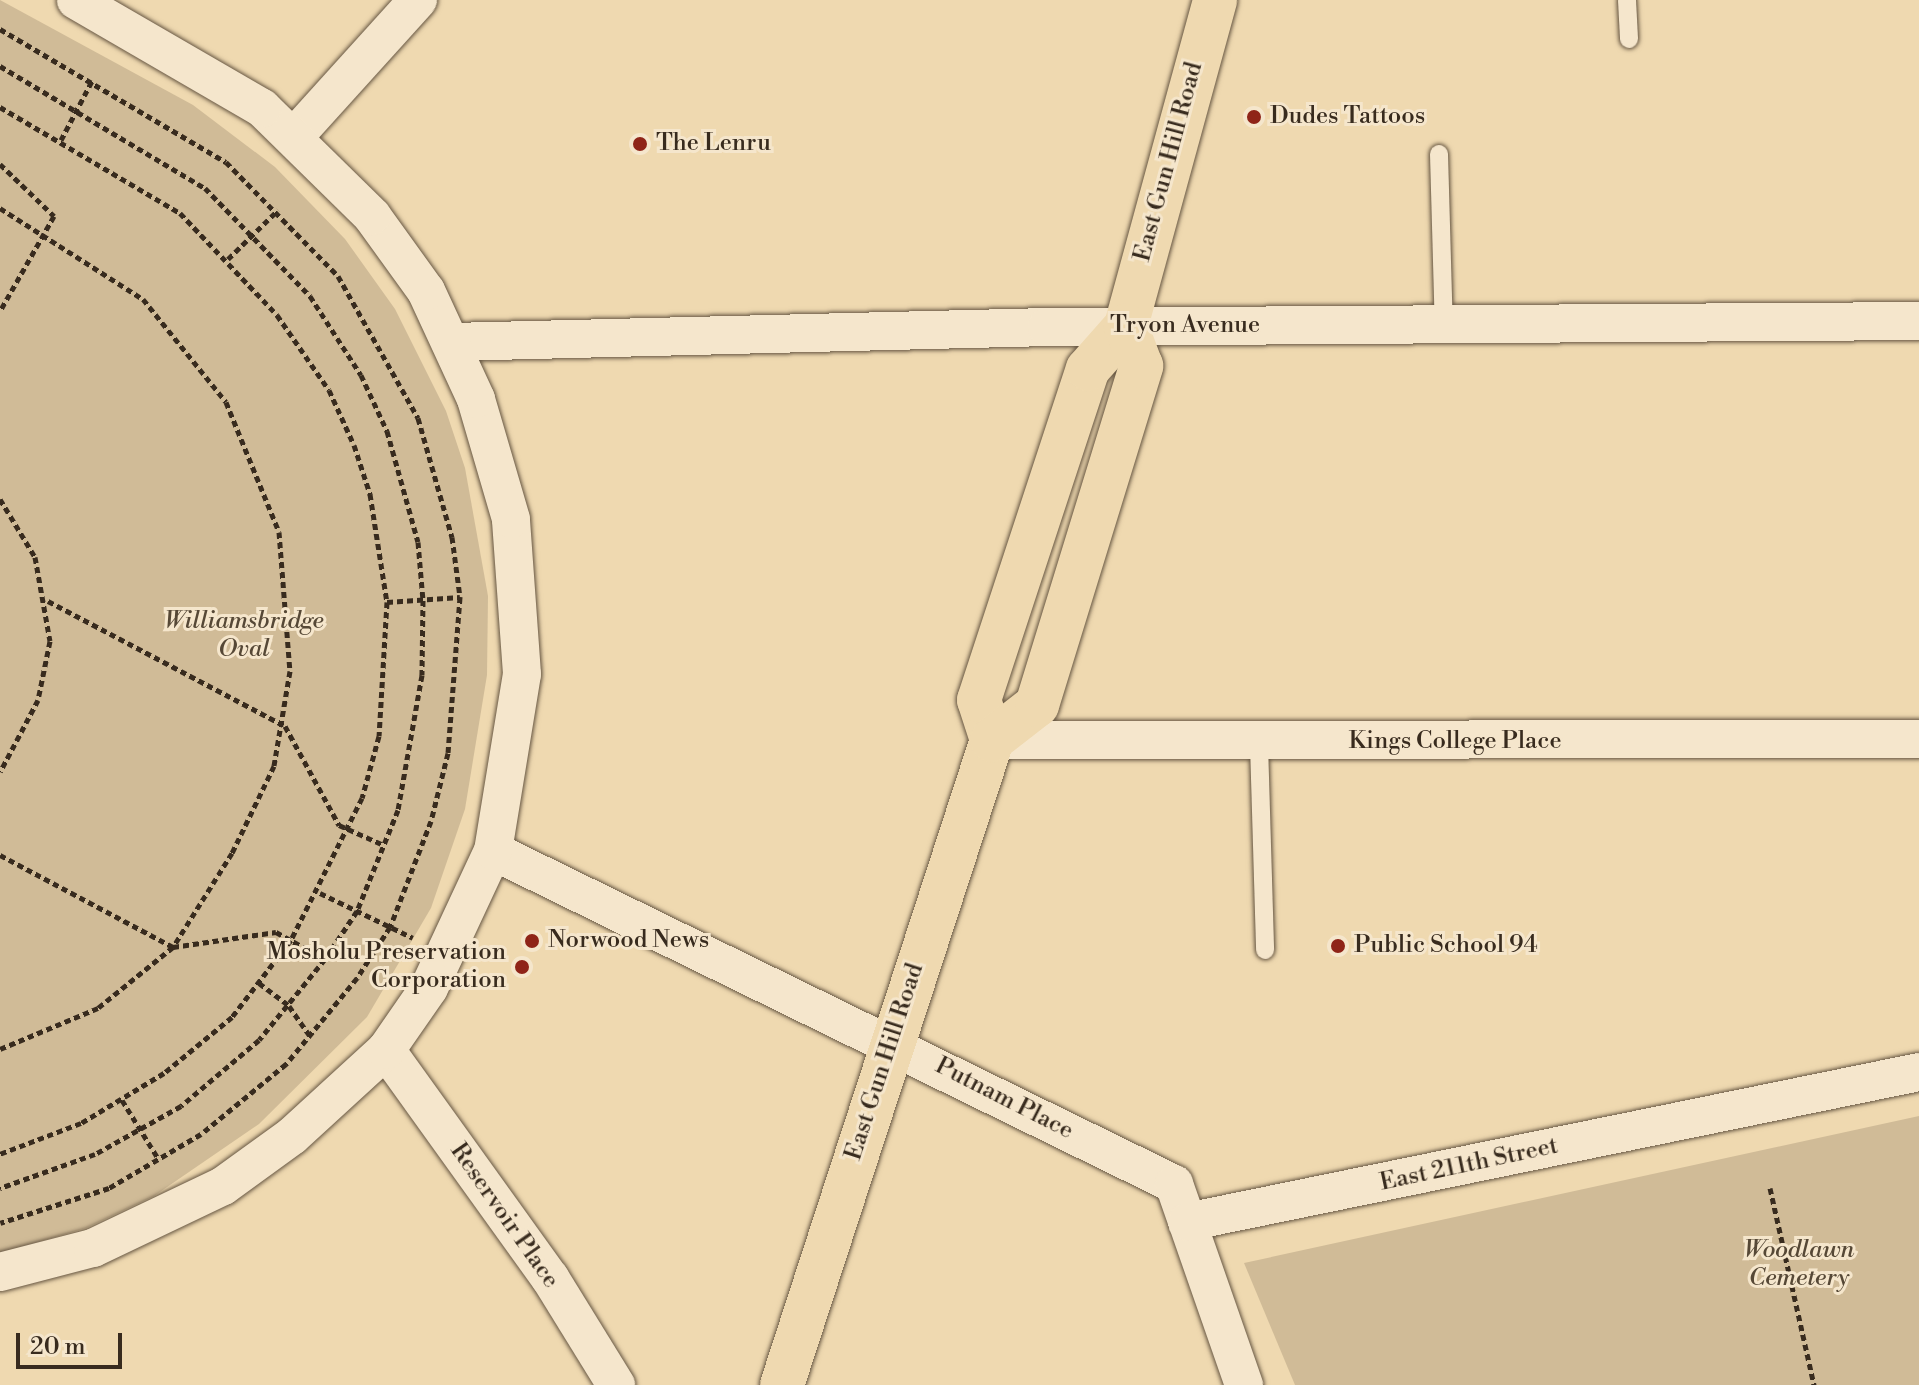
<!DOCTYPE html>
<html>
<head>
<meta charset="utf-8">
<style>
	body { margin:0 }
	#map { position:relative; width:1919px; height:1385px; overflow:hidden; background:#efd9b0; font-family:"Libre Bodoni",serif }
	div>[style] { position:absolute }
	[style*='--x'] { left:calc(var(--x)*1px); top:calc(var(--y)*1px); width:calc(var(--w)*1px); rotate:calc(var(--a)*1deg) }
	.green>* { inset:0; background:#d0bb97 }
	.path>* { height:5px; margin-top:-2.5px; transform-origin:0; background:repeating-linear-gradient(90deg,#382b1e 0 6px,transparent 0 10px) }
	.roads { filter:drop-shadow(0 0 2px #665642) drop-shadow(0 0 2px #665642) }
	.service>* { height:18px; margin:-9px; padding:0 9px; transform-origin:9px; border-radius:9px; background:#f5e6cc }
	.minor>* { height:38px; margin:-19px; padding:0 19px; transform-origin:19px; border-radius:19px; background:#f5e6cc }
	.primary>* { height:44px; margin:-22px; padding:0 22px; transform-origin:22px; border-radius:22px; background:#efd9b0 }
	.dots>* { width:22px; height:22px; translate:-50% -50%; box-sizing:border-box; border:4px solid #f5e6cc; border-radius:50% }
	span { translate:-50% -50%; white-space:nowrap; text-align:center; line-height:1.15; -webkit-text-stroke:6px #f5e6cc; paint-order:stroke }
	.poi-label { font-size:24px; color:#382b1e }
	.left { translate:0 -50%; text-align:left }
	.right { translate:-100% -50%; text-align:right }
	.street-label { font-size:24px; color:#382b1e }
	.park-label { font-size:24px; color:#564836; font-style:italic }
	.scale { position:absolute; left:16px; top:1333px; width:106px; height:36px; box-sizing:border-box; border:4px solid #382b1e; border-top:0; padding-left:10px; font-size:24px; line-height:28px; white-space:nowrap; color:#382b1e; -webkit-text-stroke:6px #f5e6cc; paint-order:stroke }
</style>
</head>
<body>
<div id="map">
	<div class="green">
		<div style="clip-path:polygon(0 0,193px 105px,275px 167px,345px 239px,395px 309px,446px 411px,465px 468px,488px 596px,487px 675px,465px 809px,431px 908px,367px 1017px,259px 1124px,154px 1196px,86px 1228px,0 1253px)"></div>
		<div style="clip-path:polygon(1919px 1116px,1919px 1385px,1295px 1385px,1244px 1263px)"></div>
	</div>
	<div class="path">
		<div style="--x:0;--y:29;--w:262;--a:30.5"></div>
		<div style="--x:226;--y:162;--w:160;--a:45.5"></div>
		<div style="--x:338;--y:276;--w:163;--a:60.6"></div>
		<div style="--x:418;--y:418;--w:124;--a:74.1"></div>
		<div style="--x:452;--y:537;--w:61;--a:82.4"></div>
		<div style="--x:460;--y:597;--w:156;--a:94.4"></div>
		<div style="--x:448;--y:753;--w:70;--a:104"></div>
		<div style="--x:431;--y:821;--w:114;--a:111.1"></div>
		<div style="--x:390;--y:927;--w:61;--a:122.9"></div>
		<div style="--x:357;--y:978;--w:112;--a:129.5"></div>
		<div style="--x:286;--y:1064;--w:110;--a:140.5"></div>
		<div style="--x:201;--y:1134;--w:107;--a:149.6"></div>
		<div style="--x:109;--y:1188;--w:114;--a:162.2"></div>
		<div style="--x:0;--y:66;--w:239;--a:30.8"></div>
		<div style="--x:205;--y:188;--w:151;--a:45.8"></div>
		<div style="--x:310;--y:296;--w:94;--a:57.2"></div>
		<div style="--x:361;--y:375;--w:62;--a:65.1"></div>
		<div style="--x:387;--y:431;--w:115;--a:74.4"></div>
		<div style="--x:418;--y:542;--w:58;--a:85.1"></div>
		<div style="--x:423;--y:600;--w:75;--a:90.8"></div>
		<div style="--x:422;--y:675;--w:137;--a:100.1"></div>
		<div style="--x:398;--y:810;--w:109;--a:112.1"></div>
		<div style="--x:357;--y:911;--w:58;--a:123.7"></div>
		<div style="--x:325;--y:959;--w:104;--a:129.2"></div>
		<div style="--x:259;--y:1040;--w:102;--a:139.8"></div>
		<div style="--x:181;--y:1106;--w:98;--a:150.8"></div>
		<div style="--x:95;--y:1154;--w:101;--a:160.3"></div>
		<div style="--x:0;--y:107;--w:209;--a:30.5"></div>
		<div style="--x:180;--y:213;--w:141;--a:46.4"></div>
		<div style="--x:277;--y:315;--w:91;--a:55.3"></div>
		<div style="--x:329;--y:390;--w:60;--a:65.6"></div>
		<div style="--x:354;--y:445;--w:52;--a:71.9"></div>
		<div style="--x:370;--y:494;--w:109;--a:81.1"></div>
		<div style="--x:387;--y:602;--w:134;--a:93.4"></div>
		<div style="--x:379;--y:736;--w:64;--a:105.3"></div>
		<div style="--x:362;--y:798;--w:159;--a:116.6"></div>
		<div style="--x:291;--y:940;--w:97;--a:127.5"></div>
		<div style="--x:232;--y:1017;--w:88;--a:140.5"></div>
		<div style="--x:164;--y:1073;--w:97;--a:148.9"></div>
		<div style="--x:81;--y:1123;--w:87;--a:159.1"></div>
		<div style="--x:61;--y:140;--w:69;--a:-62.3"></div>
		<div style="--x:0;--y:164;--w:75;--a:43.9"></div>
		<div style="--x:54;--y:216;--w:109;--a:119.6"></div>
		<div style="--x:0;--y:208;--w:169;--a:32.5"></div>
		<div style="--x:143;--y:299;--w:132;--a:51.1"></div>
		<div style="--x:226;--y:402;--w:140;--a:67.8"></div>
		<div style="--x:279;--y:532;--w:139;--a:85.5"></div>
		<div style="--x:290;--y:671;--w:96;--a:99.6"></div>
		<div style="--x:274;--y:766;--w:97;--a:115.8"></div>
		<div style="--x:232;--y:853;--w:111;--a:122.1"></div>
		<div style="--x:173;--y:947;--w:97;--a:140.9"></div>
		<div style="--x:98;--y:1008;--w:106;--a:157.3"></div>
		<div style="--x:228;--y:259;--w:70;--a:-44.4"></div>
		<div style="--x:0;--y:499;--w:68;--a:58.9"></div>
		<div style="--x:35;--y:557;--w:85;--a:79.9"></div>
		<div style="--x:50;--y:641;--w:60;--a:101.5"></div>
		<div style="--x:38;--y:700;--w:81;--a:117.8"></div>
		<div style="--x:48;--y:601;--w:268;--a:27.8"></div>
		<div style="--x:285;--y:726;--w:113;--a:61.4"></div>
		<div style="--x:339;--y:825;--w:49;--a:24"></div>
		<div style="--x:387;--y:602;--w:73;--a:-3.9"></div>
		<div style="--x:0;--y:855;--w:196;--a:28"></div>
		<div style="--x:173;--y:947;--w:104;--a:-8.3"></div>
		<div style="--x:276;--y:932;--w:56;--a:28.9"></div>
		<div style="--x:320;--y:893;--w:103;--a:25.8"></div>
		<div style="--x:259;--y:983;--w:38;--a:37"></div>
		<div style="--x:289;--y:1006;--w:38;--a:55"></div>
		<div style="--x:122;--y:1100;--w:70;--a:58.3"></div>
		<div style="--x:1770;--y:1188;--w:202;--a:77.4"></div>
	</div>
	<div class="roads">
		<div class="service">
			<div style="--x:1627;--y:0;--w:39;--a:87"></div>
			<div style="--x:1439;--y:154;--w:174;--a:88.4"></div>
			<div style="--x:1259;--y:744;--w:206;--a:88.3"></div>
		</div>
		<div class="minor">
			<div style="--x:294;--y:137;--w:185;--a:-47.9"></div>
			<div style="--x:452;--y:342;--w:595;--a:-1.44"></div>
			<div style="--x:1047;--y:327;--w:872;--a:-0.39"></div>
			<div style="--x:992;--y:740;--w:927;--a:-0.06"></div>
			<div style="--x:493;--y:851;--w:758;--a:26.06"></div>
			<div style="--x:1174;--y:1184;--w:213;--a:70.8"></div>
			<div style="--x:386;--y:1050;--w:281;--a:54.3"></div>
			<div style="--x:550;--y:1278;--w:126;--a:58.3"></div>
			<div style="--x:1187;--y:1222;--w:747;--a:-11.58"></div>
			<div style="--x:0;--y:1272;--w:96;--a:-14.5"></div>
			<div style="--x:93;--y:1248;--w:144;--a:-25.5"></div>
			<div style="--x:223;--y:1186;--w:85;--a:-35.9"></div>
			<div style="--x:292;--y:1136;--w:127;--a:-42.5"></div>
			<div style="--x:386;--y:1050;--w:75;--a:-55.3"></div>
			<div style="--x:429;--y:988;--w:151;--a:-65"></div>
			<div style="--x:493;--y:851;--w:179;--a:-80.7"></div>
			<div style="--x:522;--y:674;--w:155;--a:-94.1"></div>
			<div style="--x:511;--y:519;--w:125;--a:-106.3"></div>
			<div style="--x:476;--y:399;--w:119;--a:-114.8"></div>
			<div style="--x:426;--y:291;--w:92;--a:-125.8"></div>
			<div style="--x:372;--y:216;--w:154;--a:-135.5"></div>
			<div style="--x:262;--y:108;--w:215;--a:-149.9"></div>
		</div>
		<div class="primary">
			<div style="--x:992;--y:740;--w:42;--a:-108"></div>
			<div style="--x:979;--y:700;--w:348;--a:-71.8"></div>
			<div style="--x:1088;--y:369;--w:57;--a:-48.5"></div>
			<div style="--x:1126;--y:326;--w:338;--a:-74.7"></div>
			<div style="--x:782;--y:1385;--w:678;--a:-71.97"></div>
			<div style="--x:992;--y:740;--w:57;--a:-37.9"></div>
			<div style="--x:1037;--y:705;--w:355;--a:-72.9"></div>
			<div style="--x:1141;--y:366;--w:43;--a:-110.6"></div>
		</div>
	</div>
	<div class="dots">
		<div style="left:1254px;top:117px;background:#8f2418"></div>
		<div style="left:640px;top:144px;background:#8f2418"></div>
		<div style="left:532px;top:941px;background:#8f2418"></div>
		<div style="left:1338px;top:946px;background:#8f2418"></div>
		<div style="left:522px;top:967px;background:#8f2418"></div>
	</div>
	<div class="poi-label">
		<span class="left" style="left:1270px;top:117px">Dudes Tattoos</span>
		<span class="left" style="left:656px;top:144px">The Lenru</span>
		<span class="left" style="left:548px;top:941px">Norwood News</span>
		<span class="left" style="left:1354px;top:946px">Public School 94</span>
		<span class="right" style="left:506px;top:967px">Mosholu Preservation<br>Corporation</span>
	</div>
	<div class="street-label">
		<span style="left:1169px;top:162px;rotate:-75deg">East Gun Hill Road</span>
		<span style="left:1185px;top:326px">Tryon Avenue</span>
		<span style="left:1455px;top:742px">Kings College Place</span>
		<span style="left:885px;top:1062px;rotate:-72deg">East Gun Hill Road</span>
		<span style="left:1004px;top:1099px;rotate:27deg">Putnam Place</span>
		<span style="left:1469px;top:1165px;rotate:-12deg">East 211th Street</span>
		<span style="left:504px;top:1216px;rotate:55deg">Reservoir Place</span>
	</div>
	<div class="park-label">
		<span style="left:244px;top:636px">Williamsbridge<br>Oval</span>
		<span style="left:1799px;top:1265px">Woodlawn<br>Cemetery</span>
	</div>
	<div class="scale">20 m</div>
</div>
</body>
</html>
